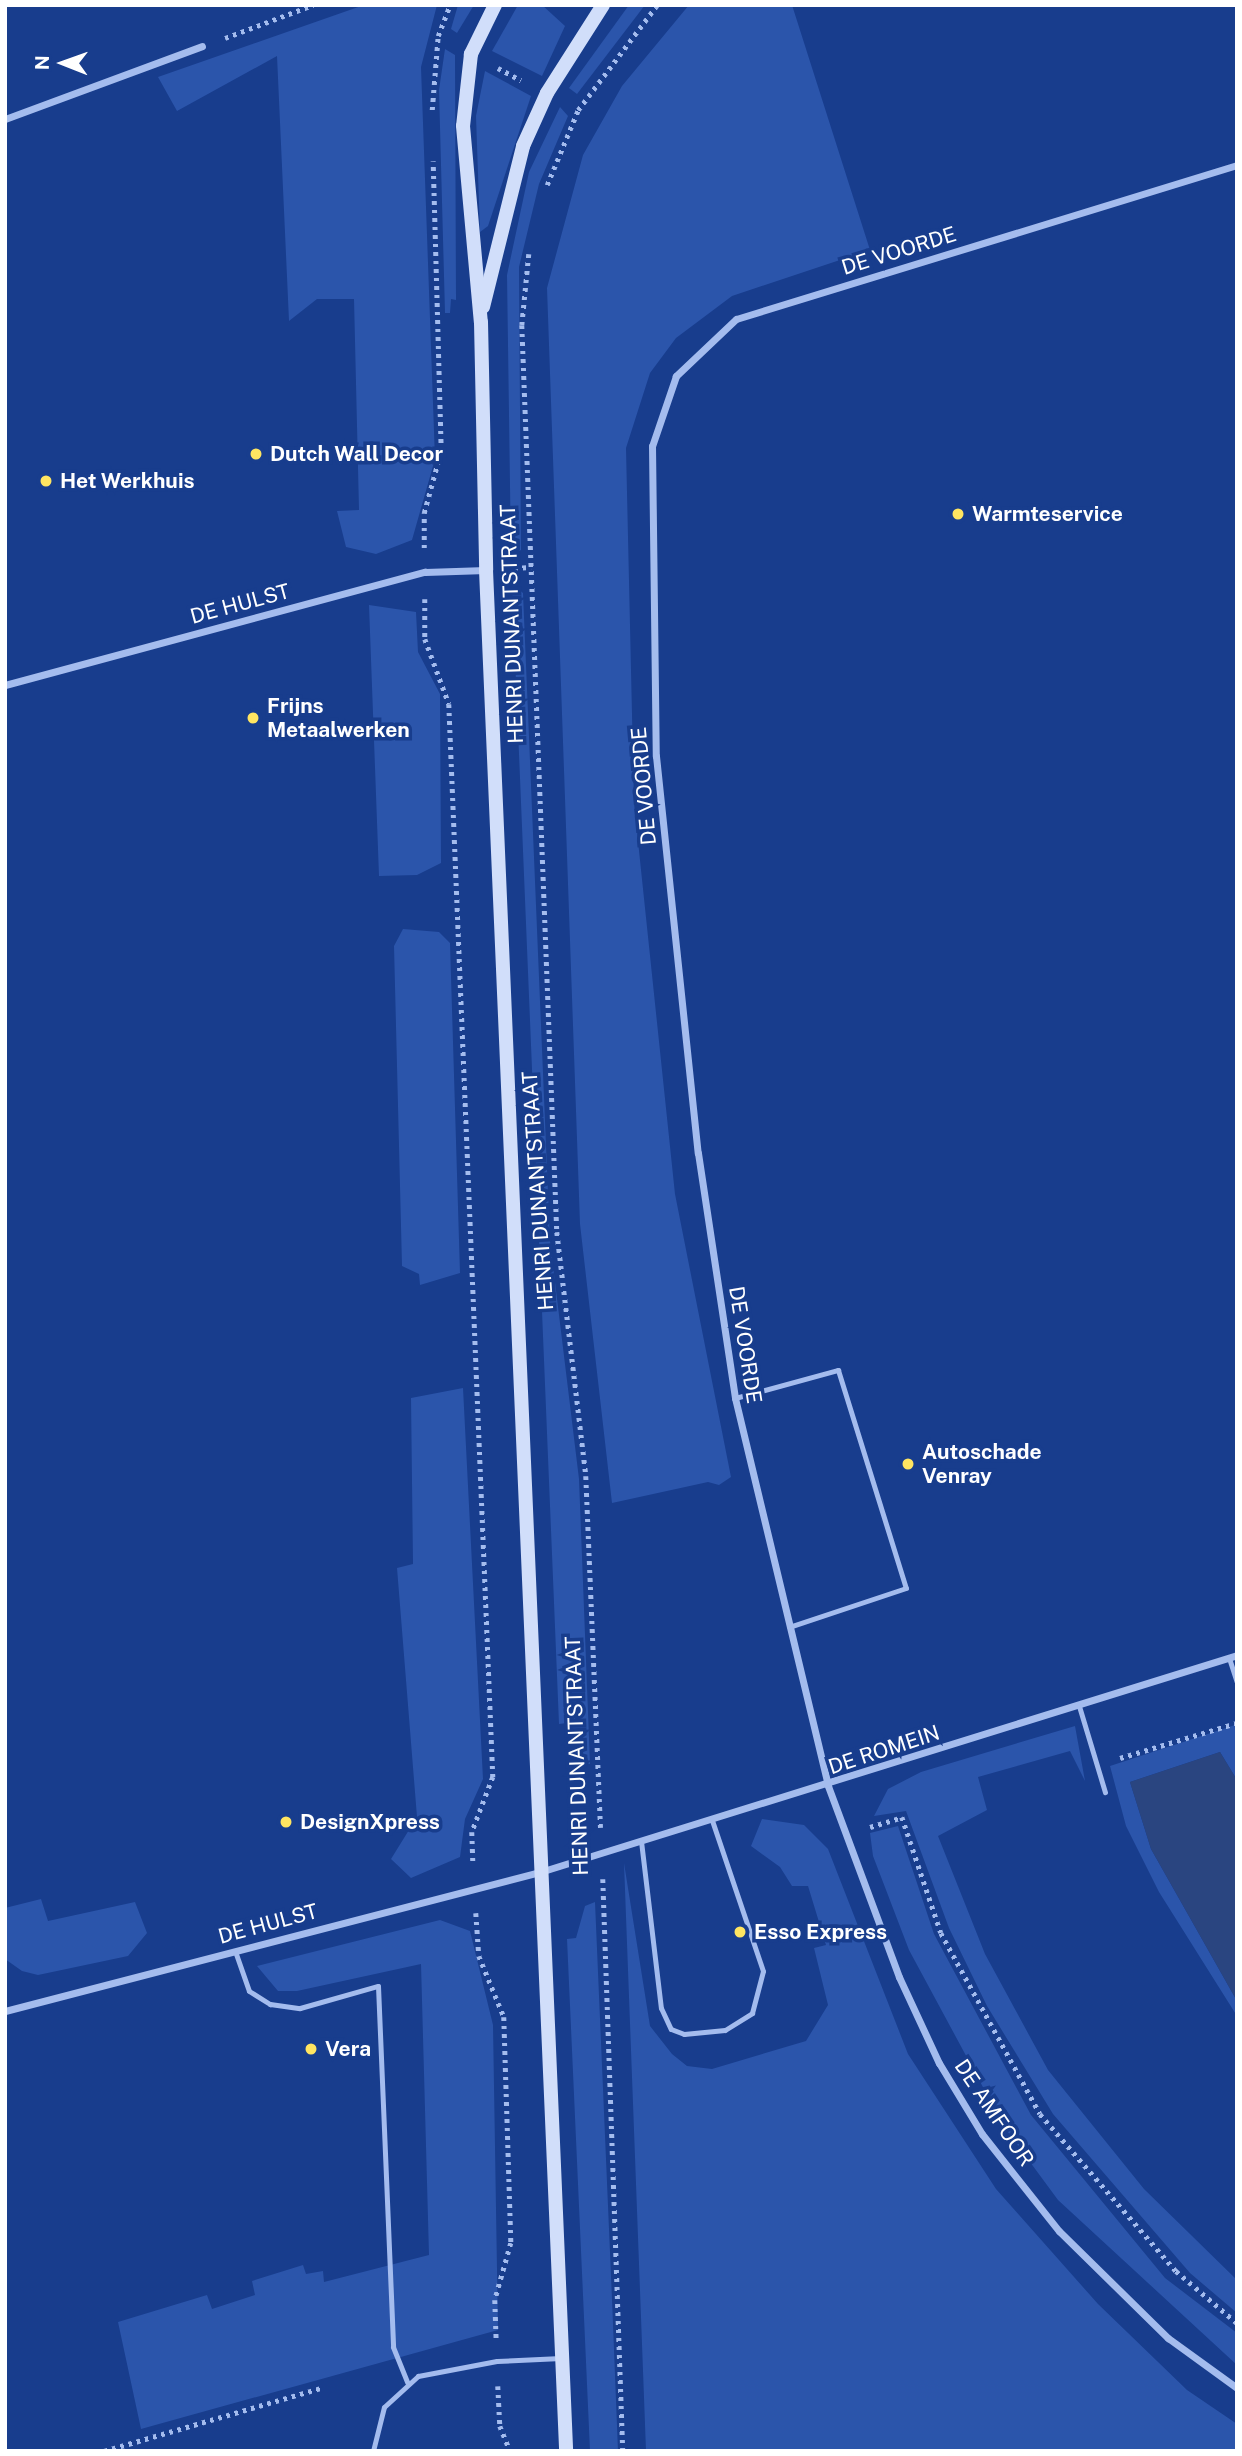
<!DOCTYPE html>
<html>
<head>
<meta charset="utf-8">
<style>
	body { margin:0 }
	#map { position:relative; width:1242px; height:2456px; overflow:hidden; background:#183d8d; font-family:"Public Sans",sans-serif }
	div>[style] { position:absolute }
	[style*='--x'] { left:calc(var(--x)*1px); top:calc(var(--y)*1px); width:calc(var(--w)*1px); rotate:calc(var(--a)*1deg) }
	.green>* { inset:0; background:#2b55ab }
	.water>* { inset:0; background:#2a4580 }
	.path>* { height:4.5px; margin-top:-2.25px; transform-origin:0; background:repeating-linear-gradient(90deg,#a4bcee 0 3.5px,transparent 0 8.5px) }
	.service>* { height:5px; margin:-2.5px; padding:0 2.5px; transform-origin:2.5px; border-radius:2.5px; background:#a4bcee }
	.minor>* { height:7px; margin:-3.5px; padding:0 3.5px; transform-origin:3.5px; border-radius:3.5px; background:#a4bcee }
	.secondary>* { height:14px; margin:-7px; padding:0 7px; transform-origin:7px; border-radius:7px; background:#d1defa }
	.dots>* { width:19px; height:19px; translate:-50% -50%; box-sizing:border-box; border:4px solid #183d8d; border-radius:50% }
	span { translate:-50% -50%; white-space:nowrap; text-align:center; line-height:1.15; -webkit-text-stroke:7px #183d8d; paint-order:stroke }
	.street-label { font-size:21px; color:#fff }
	.poi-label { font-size:21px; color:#fff; font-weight:700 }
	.left { translate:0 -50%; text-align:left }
	.frame { position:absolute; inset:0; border:7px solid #fff; pointer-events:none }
	.north { position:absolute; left:28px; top:28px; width:70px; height:70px; -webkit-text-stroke:5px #183d8d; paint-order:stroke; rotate:271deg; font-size:19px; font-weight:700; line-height:28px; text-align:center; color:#fff }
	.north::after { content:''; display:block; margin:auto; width:24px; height:32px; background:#fff; clip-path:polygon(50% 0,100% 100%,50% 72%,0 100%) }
</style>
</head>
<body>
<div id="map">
	<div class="green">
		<div style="clip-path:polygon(364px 5px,437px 5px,421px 67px,435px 459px,412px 540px,376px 554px,346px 547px,337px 511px,359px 510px,354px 299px,317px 299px,289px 321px,277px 56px,177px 111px,158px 77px)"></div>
		<div style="clip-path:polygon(458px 5px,474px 5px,457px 33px,451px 29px)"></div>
		<div style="clip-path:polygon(518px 5px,542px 5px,565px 26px,542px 76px,492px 51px)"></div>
		<div style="clip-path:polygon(629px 5px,645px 5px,577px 94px,569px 88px)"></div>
		<div style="clip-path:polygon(689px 5px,792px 5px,870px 250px,732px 296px,676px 338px,650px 373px,626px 448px,634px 803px,675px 1194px,731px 1477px,719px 1485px,708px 1482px,612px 1503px,580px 1224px,547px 288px,583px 155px,622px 86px)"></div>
		<div style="clip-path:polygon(445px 49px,455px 55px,456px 300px,451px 299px,450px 313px,445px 313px,439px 90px)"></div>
		<div style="clip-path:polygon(485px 71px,531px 96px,488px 226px,480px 232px,476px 116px)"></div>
		<div style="clip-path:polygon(560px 107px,568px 116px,539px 184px,519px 267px,521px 550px,511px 555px,507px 275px,529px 172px)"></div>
		<div style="clip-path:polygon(512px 584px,523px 593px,550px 1241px,579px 1479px,590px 1764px,582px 1761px,567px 1723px,559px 1724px)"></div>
		<div style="clip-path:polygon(369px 605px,416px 612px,418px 652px,440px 694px,441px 863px,417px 875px,379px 876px)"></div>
		<div style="clip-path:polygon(403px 929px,439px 932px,450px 943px,460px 1273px,420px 1285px,419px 1274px,402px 1266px,394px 946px)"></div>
		<div style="clip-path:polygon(463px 1388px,483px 1779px,465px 1819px,460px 1857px,411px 1878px,391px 1859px,417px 1817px,397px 1568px,413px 1564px,411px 1398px)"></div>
		<div style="clip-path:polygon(1235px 1725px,1237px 1780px,1220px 1752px,1130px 1782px,1151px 1849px,1237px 2001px,1237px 2016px,1159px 1892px,1126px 1826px,1110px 1766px)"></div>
		<div style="clip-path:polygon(1075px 1726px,1085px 1781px,1070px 1751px,978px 1777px,987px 1810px,938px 1836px,985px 1954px,1048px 2070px,1144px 2189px,1237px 2280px,1237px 2313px,1190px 2273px,1053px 2114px,987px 2006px,949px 1928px,906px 1811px,874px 1816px,888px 1789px,921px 1772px)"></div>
		<div style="clip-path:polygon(762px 1819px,804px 1825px,828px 1849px,908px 2054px,996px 2189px,1098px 2304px,1187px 2390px,1237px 2424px,1237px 2451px,646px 2451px,624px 1863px,650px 2026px,672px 2054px,687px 2066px,712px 2069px,806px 2041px,828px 2005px,814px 1948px,826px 1945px,808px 1886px,792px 1886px,780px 1867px,751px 1846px)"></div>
		<div style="clip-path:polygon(898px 1826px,934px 1934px,1031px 2115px,1165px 2278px,1237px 2333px,1237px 2365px,1058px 2200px,1005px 2128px,909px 1950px,873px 1856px,870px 1833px)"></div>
		<div style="clip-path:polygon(41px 1899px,48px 1921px,135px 1902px,147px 1933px,128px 1956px,38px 1975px,22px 1971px,5px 1959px,5px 1908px)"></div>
		<div style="clip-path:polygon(595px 1902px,612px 2299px,618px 2451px,590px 2451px,567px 1939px,576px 1938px,585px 1906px)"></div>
		<div style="clip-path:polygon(440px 1920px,470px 1931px,493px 2025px,498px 2330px,141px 2429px,118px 2322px,207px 2295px,212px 2309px,255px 2295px,252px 2281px,303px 2265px,306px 2274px,323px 2271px,324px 2282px,429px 2255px,421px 1964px,297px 1991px,278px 1991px,257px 1966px)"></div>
	</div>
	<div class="water">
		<div style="clip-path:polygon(1220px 1752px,1237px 1780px,1237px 2001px,1151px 1849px,1130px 1782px)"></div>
	</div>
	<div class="path">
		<div style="--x:225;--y:38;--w:94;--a:-20.6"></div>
		<div style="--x:498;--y:68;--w:26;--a:28"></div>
		<div style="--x:432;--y:110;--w:74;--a:-85.4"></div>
		<div style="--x:438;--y:36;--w:33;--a:-69"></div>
		<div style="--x:547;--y:185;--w:81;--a:-67.5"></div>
		<div style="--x:578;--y:110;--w:131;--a:-53"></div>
		<div style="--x:529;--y:254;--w:71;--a:95.6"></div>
		<div style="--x:522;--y:325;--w:908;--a:87.79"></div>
		<div style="--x:557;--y:1232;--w:246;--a:83.2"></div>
		<div style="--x:586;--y:1476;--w:352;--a:87.6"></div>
		<div style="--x:424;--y:548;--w:35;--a:-90"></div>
		<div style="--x:424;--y:513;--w:64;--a:-74.7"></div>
		<div style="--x:441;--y:451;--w:290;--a:-91.6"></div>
		<div style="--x:514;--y:568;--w:17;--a:-3"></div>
		<div style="--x:425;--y:599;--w:40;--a:90"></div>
		<div style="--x:425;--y:639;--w:69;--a:69.7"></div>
		<div style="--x:449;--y:704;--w:1074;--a:87.65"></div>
		<div style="--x:493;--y:1777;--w:59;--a:110.9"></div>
		<div style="--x:472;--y:1832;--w:30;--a:88"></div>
		<div style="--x:1120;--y:1758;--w:122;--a:-16.7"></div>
		<div style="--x:870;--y:1827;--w:34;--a:-17"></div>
		<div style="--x:902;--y:1817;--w:122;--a:71.4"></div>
		<div style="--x:941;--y:1933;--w:206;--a:61.3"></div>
		<div style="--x:1040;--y:2114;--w:208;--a:49.1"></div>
		<div style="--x:1176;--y:2271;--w:80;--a:40.4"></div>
		<div style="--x:603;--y:1879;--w:572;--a:88"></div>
		<div style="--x:476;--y:1913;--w:43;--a:86"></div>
		<div style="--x:479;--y:1956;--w:66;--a:67.7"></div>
		<div style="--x:504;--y:2017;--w:226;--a:88.2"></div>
		<div style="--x:511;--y:2243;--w:59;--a:105.7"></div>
		<div style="--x:495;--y:2300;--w:38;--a:88"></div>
		<div style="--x:498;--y:2386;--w:40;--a:87.1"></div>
		<div style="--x:500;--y:2426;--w:27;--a:68"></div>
		<div style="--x:104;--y:2451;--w:229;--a:-16.2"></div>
	</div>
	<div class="service">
		<div style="--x:735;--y:1398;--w:107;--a:-15.2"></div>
		<div style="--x:838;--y:1370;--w:228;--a:72.7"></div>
		<div style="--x:906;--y:1588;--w:123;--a:161.6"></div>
		<div style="--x:1229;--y:1658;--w:25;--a:72"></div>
		<div style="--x:1079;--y:1706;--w:90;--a:73.2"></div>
		<div style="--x:641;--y:1841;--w:168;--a:83.2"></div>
		<div style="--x:661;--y:2008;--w:23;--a:65"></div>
		<div style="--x:671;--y:2029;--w:14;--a:21"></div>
		<div style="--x:684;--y:2034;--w:41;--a:-5.6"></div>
		<div style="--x:725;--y:2030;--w:32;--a:-32"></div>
		<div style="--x:752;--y:2013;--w:43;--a:-75.3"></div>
		<div style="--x:763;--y:1971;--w:159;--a:-108.7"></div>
		<div style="--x:235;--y:1951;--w:42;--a:70.7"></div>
		<div style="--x:249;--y:1991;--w:25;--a:32"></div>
		<div style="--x:270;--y:2004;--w:30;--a:8"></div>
		<div style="--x:300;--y:2008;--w:81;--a:-15.8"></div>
		<div style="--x:378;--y:1986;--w:361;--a:87.6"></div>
		<div style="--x:393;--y:2347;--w:38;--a:68"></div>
		<div style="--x:373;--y:2451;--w:45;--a:-76"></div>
		<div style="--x:384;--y:2407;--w:46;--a:-42.4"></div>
		<div style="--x:418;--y:2376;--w:80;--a:-10.8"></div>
		<div style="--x:497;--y:2361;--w:64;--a:-2.7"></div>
	</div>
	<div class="minor">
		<div style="--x:5;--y:119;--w:210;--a:-20.3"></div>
		<div style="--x:1237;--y:165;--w:524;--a:162.91"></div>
		<div style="--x:736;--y:319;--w:83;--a:136.5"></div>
		<div style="--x:676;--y:376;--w:74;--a:108.9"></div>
		<div style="--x:652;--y:446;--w:310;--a:89.3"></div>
		<div style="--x:656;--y:756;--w:399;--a:84"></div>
		<div style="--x:698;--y:1153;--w:248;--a:81.4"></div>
		<div style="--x:735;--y:1398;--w:399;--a:76.5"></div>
		<div style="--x:828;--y:1786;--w:204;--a:69.6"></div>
		<div style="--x:899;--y:1977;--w:95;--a:65.1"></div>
		<div style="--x:939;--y:2063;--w:83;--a:58.8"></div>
		<div style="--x:982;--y:2134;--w:124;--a:51.6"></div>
		<div style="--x:1059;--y:2231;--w:153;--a:44.5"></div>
		<div style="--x:1168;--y:2338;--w:85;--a:35.9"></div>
		<div style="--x:5;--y:685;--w:435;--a:-15.1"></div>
		<div style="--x:425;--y:572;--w:61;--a:-1.9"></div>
		<div style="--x:5;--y:2011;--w:553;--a:-14.56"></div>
		<div style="--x:540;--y:1872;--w:730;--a:-17.29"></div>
	</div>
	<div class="secondary">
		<div style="--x:495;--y:5;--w:55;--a:116.1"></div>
		<div style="--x:471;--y:54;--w:72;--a:96.3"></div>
		<div style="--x:463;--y:126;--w:197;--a:84.8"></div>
		<div style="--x:481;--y:322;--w:248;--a:88.8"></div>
		<div style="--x:486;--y:570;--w:1883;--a:87.56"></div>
		<div style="--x:483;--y:307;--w:166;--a:-76"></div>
		<div style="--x:523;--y:146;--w:58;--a:-65.6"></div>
		<div style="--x:547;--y:93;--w:104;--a:-57.5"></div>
	</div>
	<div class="dots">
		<div style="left:256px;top:454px;background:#ffe561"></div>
		<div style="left:46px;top:481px;background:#ffe561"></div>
		<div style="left:958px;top:514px;background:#ffe561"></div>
		<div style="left:253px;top:718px;background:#ffe561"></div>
		<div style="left:908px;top:1464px;background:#ffe561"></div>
		<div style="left:286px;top:1822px;background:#ffe561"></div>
		<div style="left:740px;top:1932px;background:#ffe561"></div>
		<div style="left:311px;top:2049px;background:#ffe561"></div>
	</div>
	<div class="street-label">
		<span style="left:899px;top:251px;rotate:-17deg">DE VOORDE</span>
		<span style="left:240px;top:604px;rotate:-15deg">DE HULST</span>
		<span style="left:512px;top:624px;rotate:-92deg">HENRI DUNANTSTRAAT</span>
		<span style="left:644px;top:786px;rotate:-95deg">DE VOORDE</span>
		<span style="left:538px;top:1191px;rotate:-94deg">HENRI DUNANTSTRAAT</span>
		<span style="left:745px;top:1345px;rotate:81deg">DE VOORDE</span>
		<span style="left:884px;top:1750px;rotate:-18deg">DE ROMEIN</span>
		<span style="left:577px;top:1756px;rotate:-92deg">HENRI DUNANTSTRAAT</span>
		<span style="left:268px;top:1924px;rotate:-15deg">DE HULST</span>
		<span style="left:994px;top:2113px;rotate:56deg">DE AMFOOR</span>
	</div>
	<div class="poi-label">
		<span class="left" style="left:270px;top:454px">Dutch Wall Decor</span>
		<span class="left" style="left:60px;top:481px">Het Werkhuis</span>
		<span class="left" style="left:972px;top:514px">Warmteservice</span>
		<span class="left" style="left:267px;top:718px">Frijns<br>Metaalwerken</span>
		<span class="left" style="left:922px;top:1464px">Autoschade<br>Venray</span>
		<span class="left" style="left:300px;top:1822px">DesignXpress</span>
		<span class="left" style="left:754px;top:1932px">Esso Express</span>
		<span class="left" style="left:325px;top:2049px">Vera</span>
	</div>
	<div class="frame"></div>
	<div class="north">N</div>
</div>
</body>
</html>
